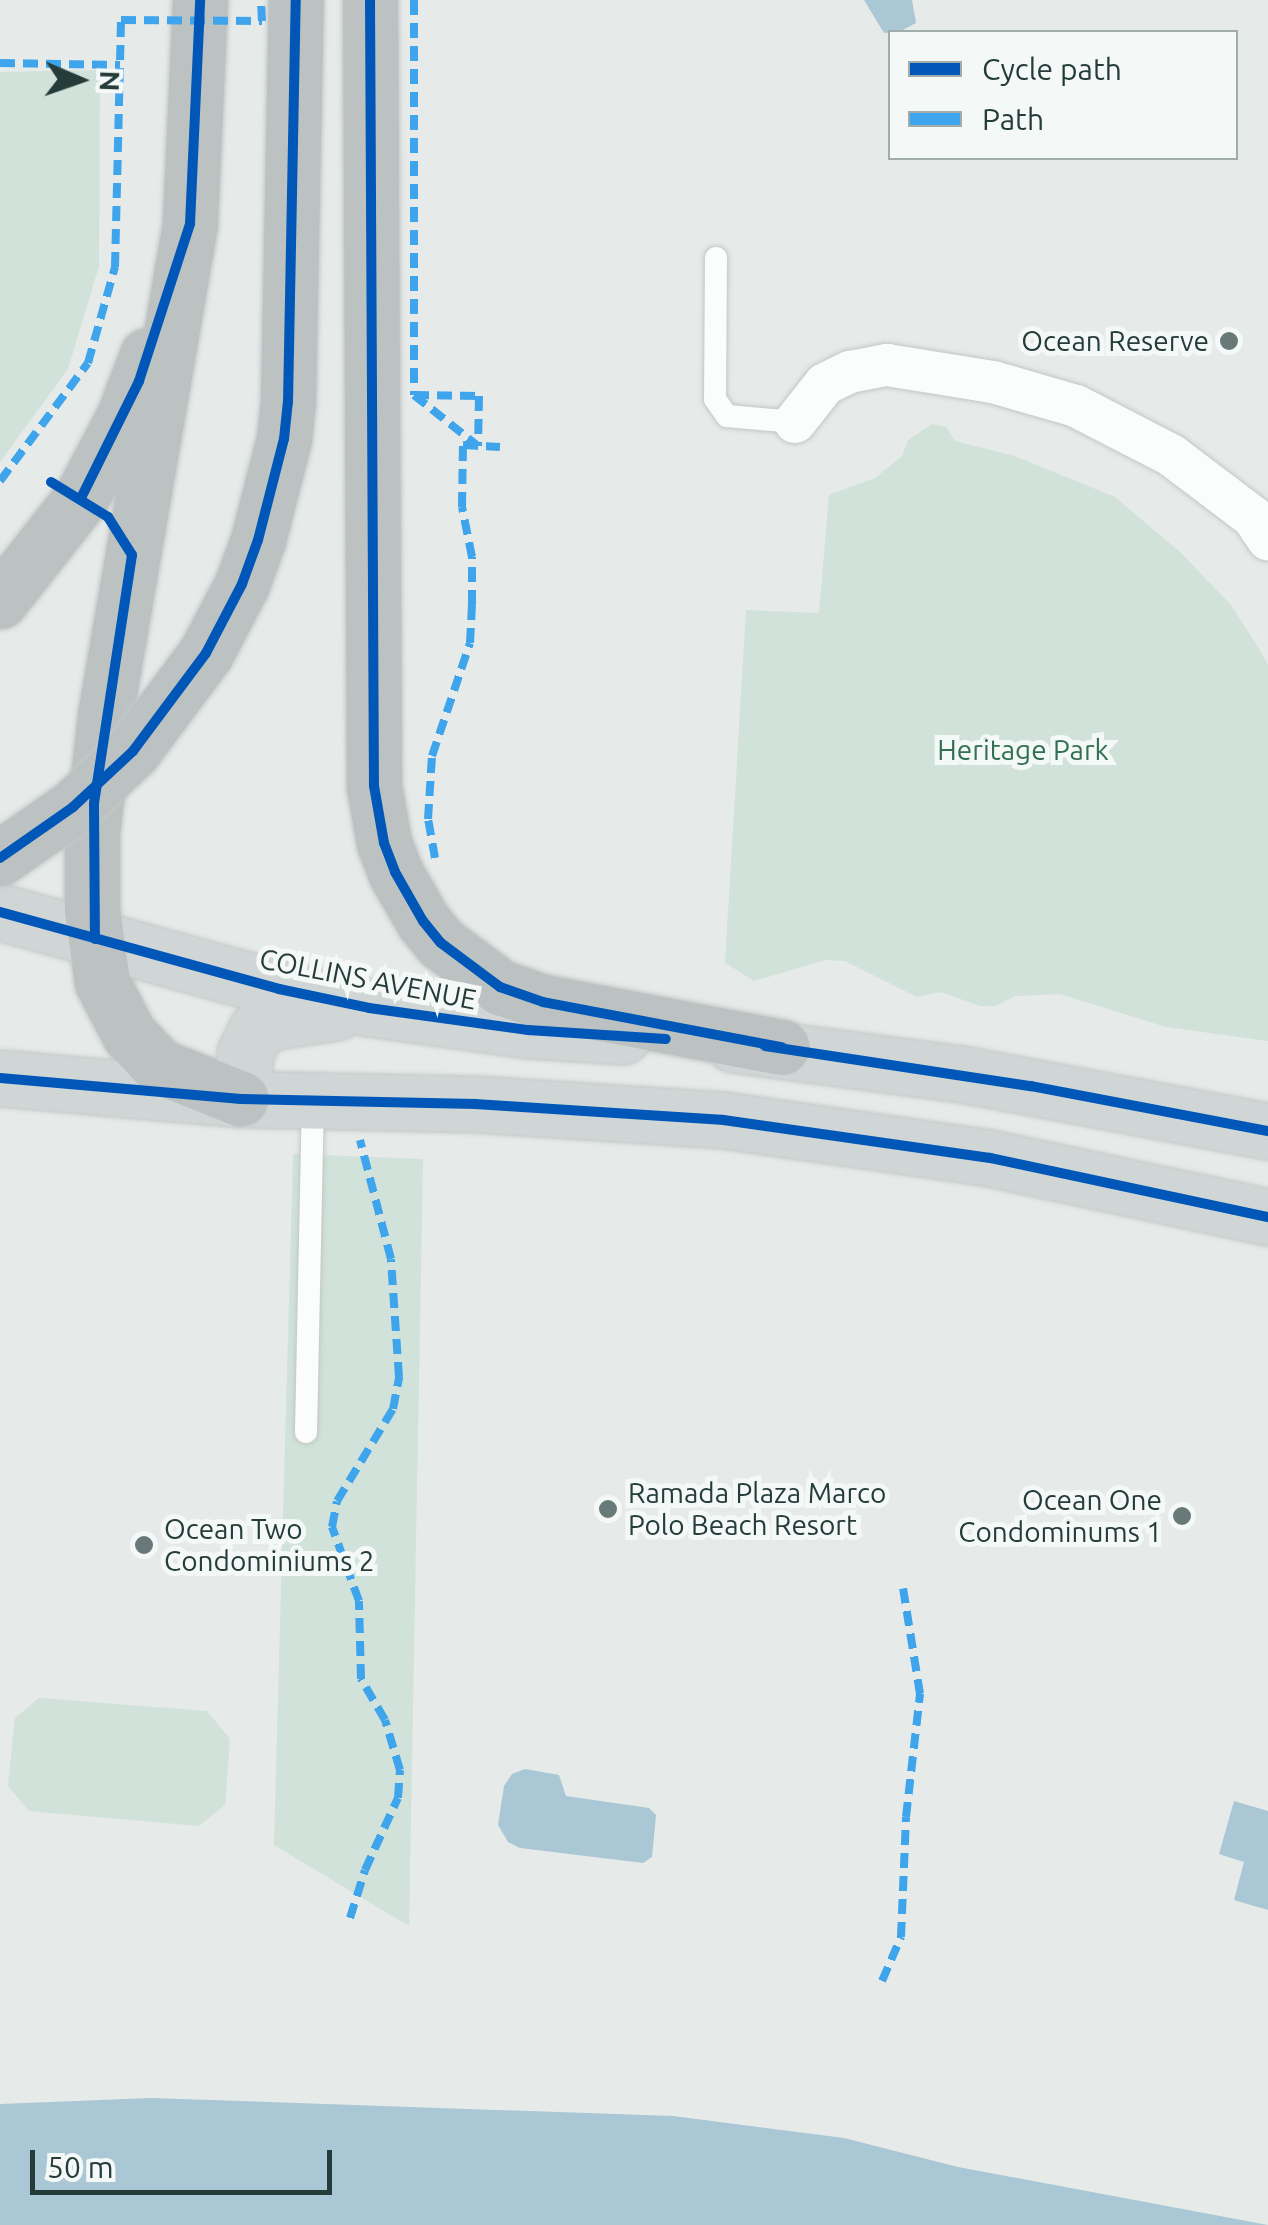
<!DOCTYPE html>
<html>
<head>
<meta charset="utf-8">
<style>
	body { margin:0 }
	#map { position:relative; width:1268px; height:2225px; overflow:hidden; background:#e6eae9; font-family:Ubuntu,sans-serif }
	div>[style] { position:absolute }
	[style*='--x'] { left:calc(var(--x)*1px); top:calc(var(--y)*1px); width:calc(var(--w)*1px); rotate:calc(var(--a)*1deg) }
	.green>* { inset:0; background:#d0e2d9 }
	.water>* { inset:0; background:#aac7d5 }
	.roads { filter:drop-shadow(0 0 2px #c3c7c6) drop-shadow(0 0 2px #c3c7c6) }
	.service>* { height:22px; margin:-11px; padding:0 11px; transform-origin:11px; border-radius:11px; background:#fbfcfc }
	.minor>* { height:42px; margin:-21px; padding:0 21px; transform-origin:21px; border-radius:21px; background:#fbfcfc }
	.primary>* { height:55px; margin:-27.5px; padding:0 27.5px; transform-origin:27.5px; border-radius:27.5px; background:#cfd6d5 }
	.motorway>* { height:55px; margin:-27.5px; padding:0 27.5px; transform-origin:27.5px; border-radius:27.5px; background:#bcc2c2 }
	.bridges { filter:drop-shadow(0 0 2px #c2c9c8) drop-shadow(0 0 2px #c2c9c8) }
	.motorway-bridge>* { height:55px; margin:-27.5px; padding:0 27.5px; transform-origin:27.5px; border-radius:27.5px; background:#bcc2c2 }
	.quiet>* { height:8px; margin-top:-4px; transform-origin:0; background:repeating-linear-gradient(90deg,#3ea4ec 0 15px,transparent 0 23px) }
	.cycleway>* { height:10px; margin:-5px; padding:0 5px; transform-origin:5px; border-radius:5px; background:#0057b8 }
	.dots>* { width:28px; height:28px; translate:-50% -50%; box-sizing:border-box; border:5px solid #f4f9f7; border-radius:50% }
	span { translate:-50% -50%; white-space:nowrap; text-align:center; line-height:1.15; -webkit-text-stroke:10px #f4f9f7; paint-order:stroke }
	.poi-label { font-size:28px; color:#253c3a }
	.right { translate:-100% -50%; text-align:right }
	.left { translate:0 -50%; text-align:left }
	.park-label { font-size:28px; color:#327055 }
	.street-label { font-size:28px; color:#253c3a }
	.legend { position:absolute; left:888px; top:30px; width:350px; height:130px; box-sizing:border-box; background:#f4f9f7; border:2px solid #a1adab; margin:0; padding:12px 18px; list-style:none; font-size:30px; color:#253c3a }
	.legend li { display:flex; align-items:center; gap:20px; height:50px }
	.legend b { width:50px; border:2px solid #a1adab }
	.north { position:absolute; left:30px; top:30px; width:100px; height:100px; -webkit-text-stroke:8px #f4f9f7; paint-order:stroke; rotate:92deg; font-size:28px; font-weight:700; line-height:40px; text-align:center; color:#253c3a }
	.north::after { content:''; display:block; margin:auto; width:35px; height:45px; background:#253c3a; clip-path:polygon(50% 0,100% 100%,50% 72%,0 100%) }
	.scale { position:absolute; left:30px; top:2150px; width:302px; height:45px; box-sizing:border-box; border:5px solid #253c3a; border-top:0; padding-left:12px; font-size:30px; line-height:35px; white-space:nowrap; color:#253c3a; -webkit-text-stroke:8px #f4f9f7; paint-order:stroke }
</style>
</head>
<body>
<div id="map">
	<div class="green">
		<div style="clip-path:polygon(100px 70px,99px 266px,68px 369px,0 462px,0 72px)"></div>
		<div style="clip-path:polygon(932px 424px,946px 427px,955px 441px,1015px 456px,1115px 497px,1180px 552px,1231px 605px,1258px 647px,1268px 665px,1268px 1041px,1166px 1027px,1060px 994px,1016px 996px,995px 1006px,980px 1006px,941px 992px,917px 997px,845px 961px,825px 960px,754px 981px,725px 963px,746px 610px,819px 613px,829px 495px,875px 478px,902px 456px,908px 440px)"></div>
		<div style="clip-path:polygon(293px 1154px,423px 1159px,409px 1926px,274px 1845px)"></div>
		<div style="clip-path:polygon(39px 1698px,207px 1711px,230px 1739px,225px 1805px,199px 1826px,29px 1811px,8px 1786px,15px 1718px)"></div>
	</div>
	<div class="water">
		<div style="clip-path:polygon(864px 0,912px 0,916px 23px,899px 32px,884px 33px)"></div>
		<div style="clip-path:polygon(525px 1769px,559px 1775px,566px 1796px,649px 1808px,656px 1815px,652px 1857px,643px 1863px,520px 1848px,508px 1842px,498px 1825px,504px 1786px,512px 1774px)"></div>
		<div style="clip-path:polygon(1234px 1801px,1268px 1811px,1268px 1910px,1234px 1900px,1244px 1862px,1219px 1854px)"></div>
		<div style="clip-path:polygon(151px 2098px,673px 2116px,844px 2138px,958px 2167px,1268px 2225px,0 2225px,0 2104px)"></div>
	</div>
	<div class="roads">
		<div class="service">
			<div style="--x:716;--y:258;--w:141;--a:90.4"></div>
			<div style="--x:715;--y:399;--w:21;--a:55"></div>
			<div style="--x:727;--y:416;--w:68;--a:5"></div>
			<div style="--x:306;--y:1432;--w:332;--a:-88.8"></div>
		</div>
		<div class="minor">
			<div style="--x:795;--y:422;--w:48;--a:-51.7"></div>
			<div style="--x:825;--y:384;--w:28;--a:-26"></div>
			<div style="--x:850;--y:372;--w:38;--a:-11"></div>
			<div style="--x:887;--y:365;--w:107;--a:9.1"></div>
			<div style="--x:993;--y:382;--w:86;--a:16.1"></div>
			<div style="--x:1076;--y:406;--w:107;--a:27.3"></div>
			<div style="--x:1171;--y:455;--w:103;--a:37.1"></div>
			<div style="--x:1253;--y:517;--w:27;--a:56"></div>
		</div>
		<div class="primary">
			<div style="--x:0;--y:912;--w:289;--a:15.4"></div>
			<div style="--x:279;--y:989;--w:92;--a:11.9"></div>
			<div style="--x:369;--y:1008;--w:161;--a:7.9"></div>
			<div style="--x:528;--y:1030;--w:95;--a:3.6"></div>
			<div style="--x:733;--y:1044;--w:231;--a:7.5"></div>
			<div style="--x:962;--y:1074;--w:311;--a:10.6"></div>
			<div style="--x:0;--y:1078;--w:242;--a:5"></div>
			<div style="--x:241;--y:1099;--w:235;--a:1.2"></div>
			<div style="--x:476;--y:1104;--w:248;--a:3.7"></div>
			<div style="--x:723;--y:1120;--w:270;--a:8.1"></div>
			<div style="--x:990;--y:1158;--w:284;--a:12"></div>
			<div style="--x:241;--y:1099;--w:46;--a:-85"></div>
			<div style="--x:245;--y:1053;--w:25;--a:-64"></div>
			<div style="--x:256;--y:1030;--w:21;--a:-25"></div>
			<div style="--x:275;--y:1021;--w:62;--a:-8.4"></div>
		</div>
		<div class="motorway">
			<div style="--x:200;--y:0;--w:224;--a:92.6"></div>
			<div style="--x:190;--y:224;--w:499;--a:99.8"></div>
			<div style="--x:105;--y:716;--w:118;--a:96.3"></div>
			<div style="--x:92;--y:833;--w:77;--a:90"></div>
			<div style="--x:92;--y:910;--w:73;--a:82.1"></div>
			<div style="--x:102;--y:982;--w:59;--a:62.6"></div>
			<div style="--x:129;--y:1034;--w:44;--a:46.8"></div>
			<div style="--x:159;--y:1066;--w:88;--a:21.9"></div>
			<div style="--x:370;--y:0;--w:786;--a:89.71"></div>
			<div style="--x:374;--y:786;--w:58;--a:80"></div>
			<div style="--x:384;--y:843;--w:31;--a:69"></div>
			<div style="--x:395;--y:872;--w:56;--a:60.3"></div>
			<div style="--x:423;--y:921;--w:28;--a:51"></div>
			<div style="--x:441;--y:943;--w:74;--a:36.7"></div>
			<div style="--x:500;--y:987;--w:46;--a:19.2"></div>
			<div style="--x:543;--y:1002;--w:243;--a:10.7"></div>
			<div style="--x:0;--y:601;--w:131;--a:-51.8"></div>
			<div style="--x:81;--y:498;--w:93;--a:-62.3"></div>
			<div style="--x:124;--y:416;--w:65;--a:-69.3"></div>
		</div>
	</div>
	<div class="bridges">
		<div class="motorway-bridge">
			<div style="--x:0;--y:858;--w:89;--a:-34.9"></div>
			<div style="--x:73;--y:807;--w:82;--a:-43"></div>
			<div style="--x:133;--y:751;--w:122;--a:-53.3"></div>
			<div style="--x:206;--y:653;--w:78;--a:-62.4"></div>
			<div style="--x:242;--y:584;--w:47;--a:-70"></div>
			<div style="--x:258;--y:540;--w:104;--a:-75.6"></div>
			<div style="--x:284;--y:439;--w:37;--a:-84"></div>
			<div style="--x:288;--y:402;--w:402;--a:-88.9"></div>
		</div>
	</div>
	<div class="quiet">
		<div style="--x:414;--y:0;--w:395;--a:90"></div>
		<div style="--x:414;--y:395;--w:65;--a:0.9"></div>
		<div style="--x:479;--y:396;--w:50;--a:91.1"></div>
		<div style="--x:0;--y:63;--w:120;--a:1"></div>
		<div style="--x:414;--y:395;--w:82;--a:38.6"></div>
		<div style="--x:0;--y:481;--w:147;--a:-53.3"></div>
		<div style="--x:88;--y:363;--w:100;--a:-74.3"></div>
		<div style="--x:115;--y:267;--w:247;--a:-88.6"></div>
		<div style="--x:121;--y:20;--w:141;--a:0.4"></div>
		<div style="--x:262;--y:21;--w:21;--a:-93"></div>
		<div style="--x:435;--y:858;--w:40;--a:-100"></div>
		<div style="--x:428;--y:819;--w:63;--a:-86.4"></div>
		<div style="--x:432;--y:756;--w:119;--a:-71.4"></div>
		<div style="--x:470;--y:643;--w:38;--a:-87"></div>
		<div style="--x:472;--y:605;--w:48;--a:-90"></div>
		<div style="--x:472;--y:557;--w:51;--a:-101.3"></div>
		<div style="--x:462;--y:507;--w:62;--a:-89.1"></div>
		<div style="--x:463;--y:445;--w:37;--a:3"></div>
		<div style="--x:350;--y:1918;--w:50;--a:-72.6"></div>
		<div style="--x:365;--y:1870;--w:79;--a:-65.4"></div>
		<div style="--x:398;--y:1798;--w:28;--a:-86"></div>
		<div style="--x:400;--y:1770;--w:52;--a:-106.7"></div>
		<div style="--x:385;--y:1720;--w:48;--a:-120.3"></div>
		<div style="--x:361;--y:1679;--w:78;--a:-91.5"></div>
		<div style="--x:359;--y:1601;--w:79;--a:-110"></div>
		<div style="--x:332;--y:1527;--w:26;--a:-79"></div>
		<div style="--x:337;--y:1501;--w:108;--a:-58.7"></div>
		<div style="--x:393;--y:1409;--w:33;--a:-79"></div>
		<div style="--x:399;--y:1377;--w:118;--a:-93.9"></div>
		<div style="--x:391;--y:1259;--w:123;--a:-104.6"></div>
		<div style="--x:882;--y:1981;--w:48;--a:-66.6"></div>
		<div style="--x:901;--y:1937;--w:120;--a:-87.6"></div>
		<div style="--x:906;--y:1817;--w:124;--a:-83.5"></div>
		<div style="--x:920;--y:1694;--w:107;--a:-99.1"></div>
	</div>
	<div class="cycleway">
		<div style="--x:370;--y:0;--w:786;--a:89.71"></div>
		<div style="--x:374;--y:786;--w:58;--a:80"></div>
		<div style="--x:384;--y:843;--w:31;--a:69"></div>
		<div style="--x:395;--y:872;--w:56;--a:60.3"></div>
		<div style="--x:423;--y:921;--w:28;--a:51"></div>
		<div style="--x:441;--y:943;--w:74;--a:36.7"></div>
		<div style="--x:500;--y:987;--w:46;--a:19.2"></div>
		<div style="--x:543;--y:1002;--w:243;--a:10.7"></div>
		<div style="--x:51;--y:482;--w:67;--a:31.6"></div>
		<div style="--x:108;--y:517;--w:45;--a:57.7"></div>
		<div style="--x:132;--y:555;--w:252;--a:98.7"></div>
		<div style="--x:94;--y:804;--w:135;--a:89.6"></div>
		<div style="--x:81;--y:498;--w:131;--a:-63.6"></div>
		<div style="--x:139;--y:381;--w:165;--a:-72"></div>
		<div style="--x:190;--y:224;--w:224;--a:-87.4"></div>
		<div style="--x:0;--y:858;--w:89;--a:-34.9"></div>
		<div style="--x:73;--y:807;--w:82;--a:-43"></div>
		<div style="--x:133;--y:751;--w:122;--a:-53.3"></div>
		<div style="--x:206;--y:653;--w:78;--a:-62.4"></div>
		<div style="--x:242;--y:584;--w:47;--a:-70"></div>
		<div style="--x:258;--y:540;--w:104;--a:-75.6"></div>
		<div style="--x:284;--y:439;--w:37;--a:-84"></div>
		<div style="--x:288;--y:402;--w:402;--a:-88.9"></div>
		<div style="--x:0;--y:912;--w:289;--a:15.4"></div>
		<div style="--x:279;--y:989;--w:92;--a:11.9"></div>
		<div style="--x:369;--y:1008;--w:161;--a:7.9"></div>
		<div style="--x:528;--y:1030;--w:138;--a:3.7"></div>
		<div style="--x:765;--y:1046;--w:269;--a:8.6"></div>
		<div style="--x:1031;--y:1086;--w:241;--a:10.8"></div>
		<div style="--x:0;--y:1078;--w:242;--a:5"></div>
		<div style="--x:241;--y:1099;--w:235;--a:1.2"></div>
		<div style="--x:476;--y:1104;--w:248;--a:3.7"></div>
		<div style="--x:723;--y:1120;--w:270;--a:8.1"></div>
		<div style="--x:990;--y:1158;--w:284;--a:12"></div>
	</div>
	<div class="dots">
		<div style="left:1229px;top:341px;background:#697977"></div>
		<div style="left:608px;top:1509px;background:#697977"></div>
		<div style="left:1182px;top:1516px;background:#697977"></div>
		<div style="left:144px;top:1545px;background:#697977"></div>
	</div>
	<div class="poi-label">
		<span class="right" style="left:1209px;top:341px">Ocean Reserve</span>
		<span class="left" style="left:628px;top:1509px">Ramada Plaza Marco<br>Polo Beach Resort</span>
		<span class="right" style="left:1162px;top:1516px">Ocean One<br>Condominums 1</span>
		<span class="left" style="left:164px;top:1545px">Ocean Two<br>Condominiums 2</span>
	</div>
	<div class="park-label">
		<span style="left:1023px;top:750px">Heritage Park</span>
	</div>
	<div class="street-label">
		<span style="left:368px;top:979px;rotate:11deg">COLLINS AVENUE</span>
	</div>
	<ul class="legend">
	<li><b style="height:12px;background:#0057b8"></b>Cycle path</li>
	<li><b style="height:12px;background:#3ea4ec"></b>Path</li>
	</ul>
	<div class="north">N</div>
	<div class="scale">50 m</div>
</div>
</body>
</html>
